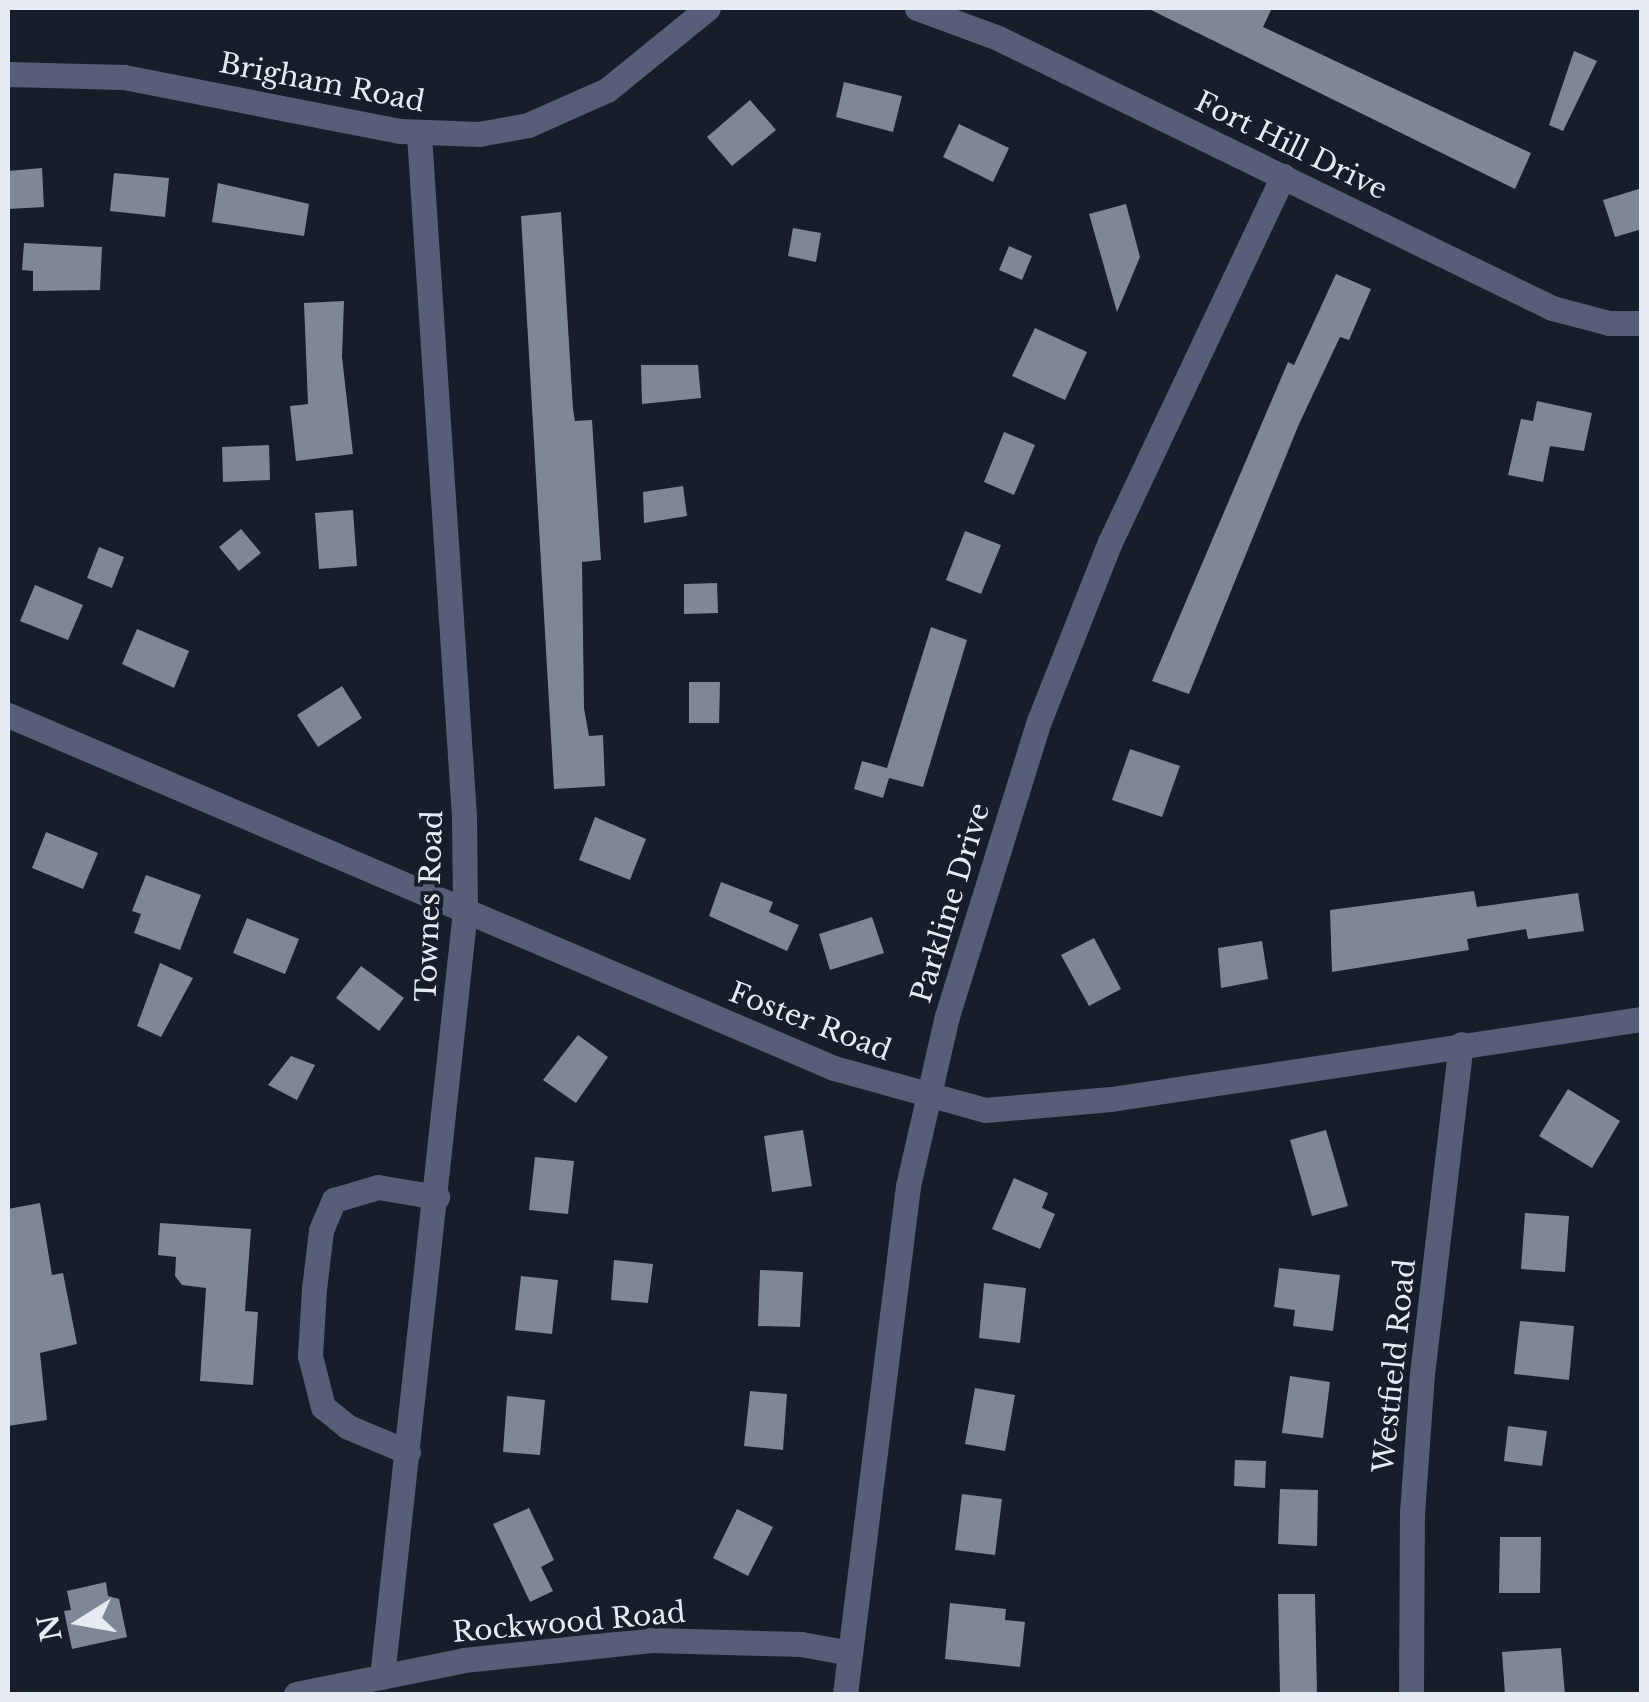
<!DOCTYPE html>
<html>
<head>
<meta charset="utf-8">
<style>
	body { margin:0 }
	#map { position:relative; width:1649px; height:1702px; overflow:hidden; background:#181d2a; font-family:"Libre Baskerville",serif }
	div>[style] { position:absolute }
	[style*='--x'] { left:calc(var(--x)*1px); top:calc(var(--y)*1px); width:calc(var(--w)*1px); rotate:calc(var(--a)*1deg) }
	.building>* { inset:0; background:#7f8696 }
	.minor>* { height:25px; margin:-12.5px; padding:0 12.5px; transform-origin:12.5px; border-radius:12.5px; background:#565f77 }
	span { translate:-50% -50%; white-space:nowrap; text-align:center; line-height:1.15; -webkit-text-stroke:8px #181d2a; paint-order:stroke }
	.street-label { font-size:28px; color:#e6eaf3 }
	.frame { position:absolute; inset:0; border:10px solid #e6eaf3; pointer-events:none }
	.north { position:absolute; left:30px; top:1572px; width:100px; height:100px; -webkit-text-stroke:8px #181d2a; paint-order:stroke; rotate:259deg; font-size:28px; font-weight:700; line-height:40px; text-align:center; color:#e6eaf3 }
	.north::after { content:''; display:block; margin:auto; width:35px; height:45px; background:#e6eaf3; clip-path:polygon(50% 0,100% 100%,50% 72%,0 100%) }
</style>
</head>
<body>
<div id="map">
	<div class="building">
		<div style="clip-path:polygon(1147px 8px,1272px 8px,1263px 27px,1531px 153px,1515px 189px)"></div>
		<div style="clip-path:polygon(1574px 51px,1597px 61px,1563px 131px,1549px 125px)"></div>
		<div style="clip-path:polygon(844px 82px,902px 96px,893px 132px,836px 117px)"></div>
		<div style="clip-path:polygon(750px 100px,776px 130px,732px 166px,707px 137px)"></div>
		<div style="clip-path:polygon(959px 124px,1009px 148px,993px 182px,943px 157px)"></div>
		<div style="clip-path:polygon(42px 168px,44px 207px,8px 209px,8px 171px)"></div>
		<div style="clip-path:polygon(114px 173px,169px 178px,165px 217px,110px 211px)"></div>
		<div style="clip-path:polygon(218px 183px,309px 204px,304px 236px,212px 222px)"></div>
		<div style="clip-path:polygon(1642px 188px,1642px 229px,1615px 237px,1603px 200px)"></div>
		<div style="clip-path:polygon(1126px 204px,1140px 257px,1117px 312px,1089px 214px)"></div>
		<div style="clip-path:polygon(561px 212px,573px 409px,575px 421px,592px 420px,601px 560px,582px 562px,584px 708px,589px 736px,603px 735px,605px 786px,554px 789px,521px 216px)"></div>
		<div style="clip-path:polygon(793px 228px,821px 233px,816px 262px,788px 256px)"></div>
		<div style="clip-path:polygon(24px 243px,102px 247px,100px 290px,33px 291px,33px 271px,22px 270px)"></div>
		<div style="clip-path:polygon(1009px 246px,1032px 256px,1022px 280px,999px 270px)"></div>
		<div style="clip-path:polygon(1336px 274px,1371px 289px,1349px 340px,1340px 337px,1299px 424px,1189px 694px,1152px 681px,1288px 362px,1294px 365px)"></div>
		<div style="clip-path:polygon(344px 301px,342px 357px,353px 454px,296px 461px,290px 406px,308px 404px,304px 303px)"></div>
		<div style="clip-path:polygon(1035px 328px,1087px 352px,1065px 400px,1012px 376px)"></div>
		<div style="clip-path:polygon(641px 365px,698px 365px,701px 398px,642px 404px)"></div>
		<div style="clip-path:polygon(1537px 401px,1592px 413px,1584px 451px,1550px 446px,1543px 482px,1508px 475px,1521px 419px,1533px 421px)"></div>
		<div style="clip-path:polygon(1004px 432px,1035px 445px,1014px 495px,984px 482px)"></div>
		<div style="clip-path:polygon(269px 445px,270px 480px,223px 482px,222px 447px)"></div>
		<div style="clip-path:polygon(683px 486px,687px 516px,644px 523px,643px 492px)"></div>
		<div style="clip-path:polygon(353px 510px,357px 566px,319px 569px,315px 513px)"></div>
		<div style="clip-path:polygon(241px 529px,261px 553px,239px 571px,219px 547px)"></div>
		<div style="clip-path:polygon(965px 531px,1001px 545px,981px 594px,946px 580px)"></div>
		<div style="clip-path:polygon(99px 547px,124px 557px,112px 588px,87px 578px)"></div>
		<div style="clip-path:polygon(717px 583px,718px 613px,684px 614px,684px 584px)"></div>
		<div style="clip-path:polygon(35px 585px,83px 605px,68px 640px,20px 621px)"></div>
		<div style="clip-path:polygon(931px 627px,967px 640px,923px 787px,889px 778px,883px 798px,854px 789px,862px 761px,887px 768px)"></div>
		<div style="clip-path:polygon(137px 629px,189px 651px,174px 688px,122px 664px)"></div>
		<div style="clip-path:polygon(689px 682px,720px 682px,719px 723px,689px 723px)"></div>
		<div style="clip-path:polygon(342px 686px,362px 718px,318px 747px,297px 715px)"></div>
		<div style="clip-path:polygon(1130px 749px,1180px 766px,1162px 817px,1112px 800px)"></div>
		<div style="clip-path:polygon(595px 817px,646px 839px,630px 880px,579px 860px)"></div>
		<div style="clip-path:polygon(46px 832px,98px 853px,83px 889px,32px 868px)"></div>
		<div style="clip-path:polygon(146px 875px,201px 895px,180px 950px,134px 933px,141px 914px,132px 911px)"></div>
		<div style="clip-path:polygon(721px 882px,773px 902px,769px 912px,799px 925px,787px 951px,709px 916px)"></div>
		<div style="clip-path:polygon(1474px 891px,1477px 907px,1578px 893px,1584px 931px,1528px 939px,1526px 929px,1467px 939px,1469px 950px,1332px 972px,1330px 910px)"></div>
		<div style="clip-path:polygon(872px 917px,884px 953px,830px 970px,819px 934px)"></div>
		<div style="clip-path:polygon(247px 918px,299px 939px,285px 974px,233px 953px)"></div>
		<div style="clip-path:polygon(1094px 938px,1121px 989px,1089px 1006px,1061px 955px)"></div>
		<div style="clip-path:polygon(1262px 941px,1268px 979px,1221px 988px,1218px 948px)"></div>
		<div style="clip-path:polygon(160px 963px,193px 978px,161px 1037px,137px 1026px)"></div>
		<div style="clip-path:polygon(361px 966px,404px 998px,379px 1031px,336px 998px)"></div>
		<div style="clip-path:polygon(578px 1035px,608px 1057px,576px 1103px,543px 1080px)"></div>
		<div style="clip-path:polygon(291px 1056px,315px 1065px,297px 1100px,268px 1085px)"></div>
		<div style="clip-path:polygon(1568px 1089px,1620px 1121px,1592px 1168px,1539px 1136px)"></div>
		<div style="clip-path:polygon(803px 1130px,812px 1186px,772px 1192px,764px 1136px)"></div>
		<div style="clip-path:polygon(1326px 1130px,1348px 1206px,1312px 1216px,1290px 1140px)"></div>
		<div style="clip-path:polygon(535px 1157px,574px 1161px,568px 1214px,529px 1210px)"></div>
		<div style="clip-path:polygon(1014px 1178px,1048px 1193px,1042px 1208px,1055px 1214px,1040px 1249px,992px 1229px)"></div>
		<div style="clip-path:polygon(40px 1203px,52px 1275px,63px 1273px,77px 1344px,40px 1353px,47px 1420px,8px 1426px,8px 1209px)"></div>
		<div style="clip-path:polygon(1525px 1213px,1569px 1216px,1565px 1272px,1521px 1269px)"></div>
		<div style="clip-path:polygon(160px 1223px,251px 1229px,245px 1311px,258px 1312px,253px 1385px,200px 1381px,206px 1288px,182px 1285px,175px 1276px,176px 1257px,158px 1255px)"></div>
		<div style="clip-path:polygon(614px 1260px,653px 1264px,648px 1303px,611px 1300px)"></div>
		<div style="clip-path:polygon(1279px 1268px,1340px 1275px,1333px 1331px,1293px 1326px,1295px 1310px,1274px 1307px)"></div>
		<div style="clip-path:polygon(760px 1270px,803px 1272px,800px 1327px,758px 1326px)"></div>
		<div style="clip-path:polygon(521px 1276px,558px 1280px,552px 1334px,515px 1330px)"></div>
		<div style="clip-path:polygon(984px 1283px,1026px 1288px,1020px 1343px,979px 1338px)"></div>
		<div style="clip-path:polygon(1520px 1321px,1574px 1326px,1569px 1380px,1514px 1374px)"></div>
		<div style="clip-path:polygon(1290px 1376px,1330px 1382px,1323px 1438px,1282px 1433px)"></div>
		<div style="clip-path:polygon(975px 1388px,1015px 1395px,1005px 1451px,965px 1444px)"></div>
		<div style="clip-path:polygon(750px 1391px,787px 1394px,783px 1450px,744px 1446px)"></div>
		<div style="clip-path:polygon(507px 1396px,545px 1400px,540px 1455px,503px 1452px)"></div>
		<div style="clip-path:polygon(1508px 1426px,1547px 1431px,1542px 1466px,1504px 1461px)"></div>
		<div style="clip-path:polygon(1235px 1460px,1266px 1461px,1265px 1488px,1234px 1486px)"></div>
		<div style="clip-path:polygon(1280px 1489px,1318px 1490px,1317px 1546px,1278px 1544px)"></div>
		<div style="clip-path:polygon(962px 1494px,1002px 1499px,995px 1555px,955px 1550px)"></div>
		<div style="clip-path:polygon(529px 1508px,554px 1560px,541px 1567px,553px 1591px,530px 1602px,493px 1524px)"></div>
		<div style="clip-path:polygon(737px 1509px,773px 1527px,748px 1576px,713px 1558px)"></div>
		<div style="clip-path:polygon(1500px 1537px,1541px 1537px,1540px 1593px,1499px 1593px)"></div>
		<div style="clip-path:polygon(106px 1582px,108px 1596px,119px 1599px,127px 1637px,72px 1649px,64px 1611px,71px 1610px,67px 1591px)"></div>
		<div style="clip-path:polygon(1278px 1594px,1315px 1594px,1317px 1694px,1280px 1694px)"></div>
		<div style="clip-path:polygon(950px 1603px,1006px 1609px,1005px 1620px,1025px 1622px,1020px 1667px,945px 1659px)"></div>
		<div style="clip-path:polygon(1561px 1648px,1565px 1694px,1505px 1694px,1502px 1652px)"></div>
	</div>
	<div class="minor">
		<div style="--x:917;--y:8;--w:86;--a:20.3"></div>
		<div style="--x:998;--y:38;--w:616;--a:25.98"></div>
		<div style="--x:1552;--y:308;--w:59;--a:14.7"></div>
		<div style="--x:1609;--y:323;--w:33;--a:0"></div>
		<div style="--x:8;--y:74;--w:116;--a:1.5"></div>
		<div style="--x:124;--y:77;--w:281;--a:11.1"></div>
		<div style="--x:400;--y:131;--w:79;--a:2.2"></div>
		<div style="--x:479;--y:134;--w:50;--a:-10.4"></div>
		<div style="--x:528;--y:125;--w:86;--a:-23.9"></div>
		<div style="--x:607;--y:90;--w:130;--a:-39.1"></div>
		<div style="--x:8;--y:715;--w:898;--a:23.14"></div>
		<div style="--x:834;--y:1068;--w:157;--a:15.5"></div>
		<div style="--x:985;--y:1110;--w:126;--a:-5"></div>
		<div style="--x:1111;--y:1099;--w:537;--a:-8.57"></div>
		<div style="--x:408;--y:1452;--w:65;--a:-157.4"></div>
		<div style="--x:348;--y:1427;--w:32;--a:-141"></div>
		<div style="--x:323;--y:1407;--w:53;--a:-104.3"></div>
		<div style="--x:310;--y:1356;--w:67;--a:-86.6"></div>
		<div style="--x:314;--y:1289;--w:59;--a:-83.2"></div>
		<div style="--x:321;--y:1230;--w:33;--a:-67"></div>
		<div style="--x:334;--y:1200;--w:46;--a:-16.5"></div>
		<div style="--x:378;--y:1187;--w:60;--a:9.6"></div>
		<div style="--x:382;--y:1677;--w:770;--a:-83.82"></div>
		<div style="--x:465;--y:911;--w:95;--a:-90.6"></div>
		<div style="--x:464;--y:816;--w:683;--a:-93.78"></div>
		<div style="--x:296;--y:1694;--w:171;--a:-11.4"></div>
		<div style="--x:464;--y:1660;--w:188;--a:-6.1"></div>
		<div style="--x:651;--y:1640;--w:150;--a:1.5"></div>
		<div style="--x:801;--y:1644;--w:50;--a:10.4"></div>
		<div style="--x:845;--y:1694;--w:512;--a:-82.93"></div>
		<div style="--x:908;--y:1186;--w:174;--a:-77.1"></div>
		<div style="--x:947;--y:1016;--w:309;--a:-72.7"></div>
		<div style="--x:1039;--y:721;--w:193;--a:-68.4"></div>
		<div style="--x:1110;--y:542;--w:405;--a:-64.7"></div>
		<div style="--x:1411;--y:1694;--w:181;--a:-89.7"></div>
		<div style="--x:1412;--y:1513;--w:139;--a:-85.9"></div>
		<div style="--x:1422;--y:1374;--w:332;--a:-83.3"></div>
	</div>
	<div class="street-label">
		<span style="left:322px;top:83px;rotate:11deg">Brigham Road</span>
		<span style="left:1291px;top:146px;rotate:26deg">Fort Hill Drive</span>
		<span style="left:951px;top:903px;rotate:-73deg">Parkline Drive</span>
		<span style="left:430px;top:906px;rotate:-88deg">Townes Road</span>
		<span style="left:810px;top:1022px;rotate:21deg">Foster Road</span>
		<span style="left:1395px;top:1366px;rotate:-84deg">Westfield Road</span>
		<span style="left:569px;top:1623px;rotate:-5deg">Rockwood Road</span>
	</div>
	<div class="frame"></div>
	<div class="north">N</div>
</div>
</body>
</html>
